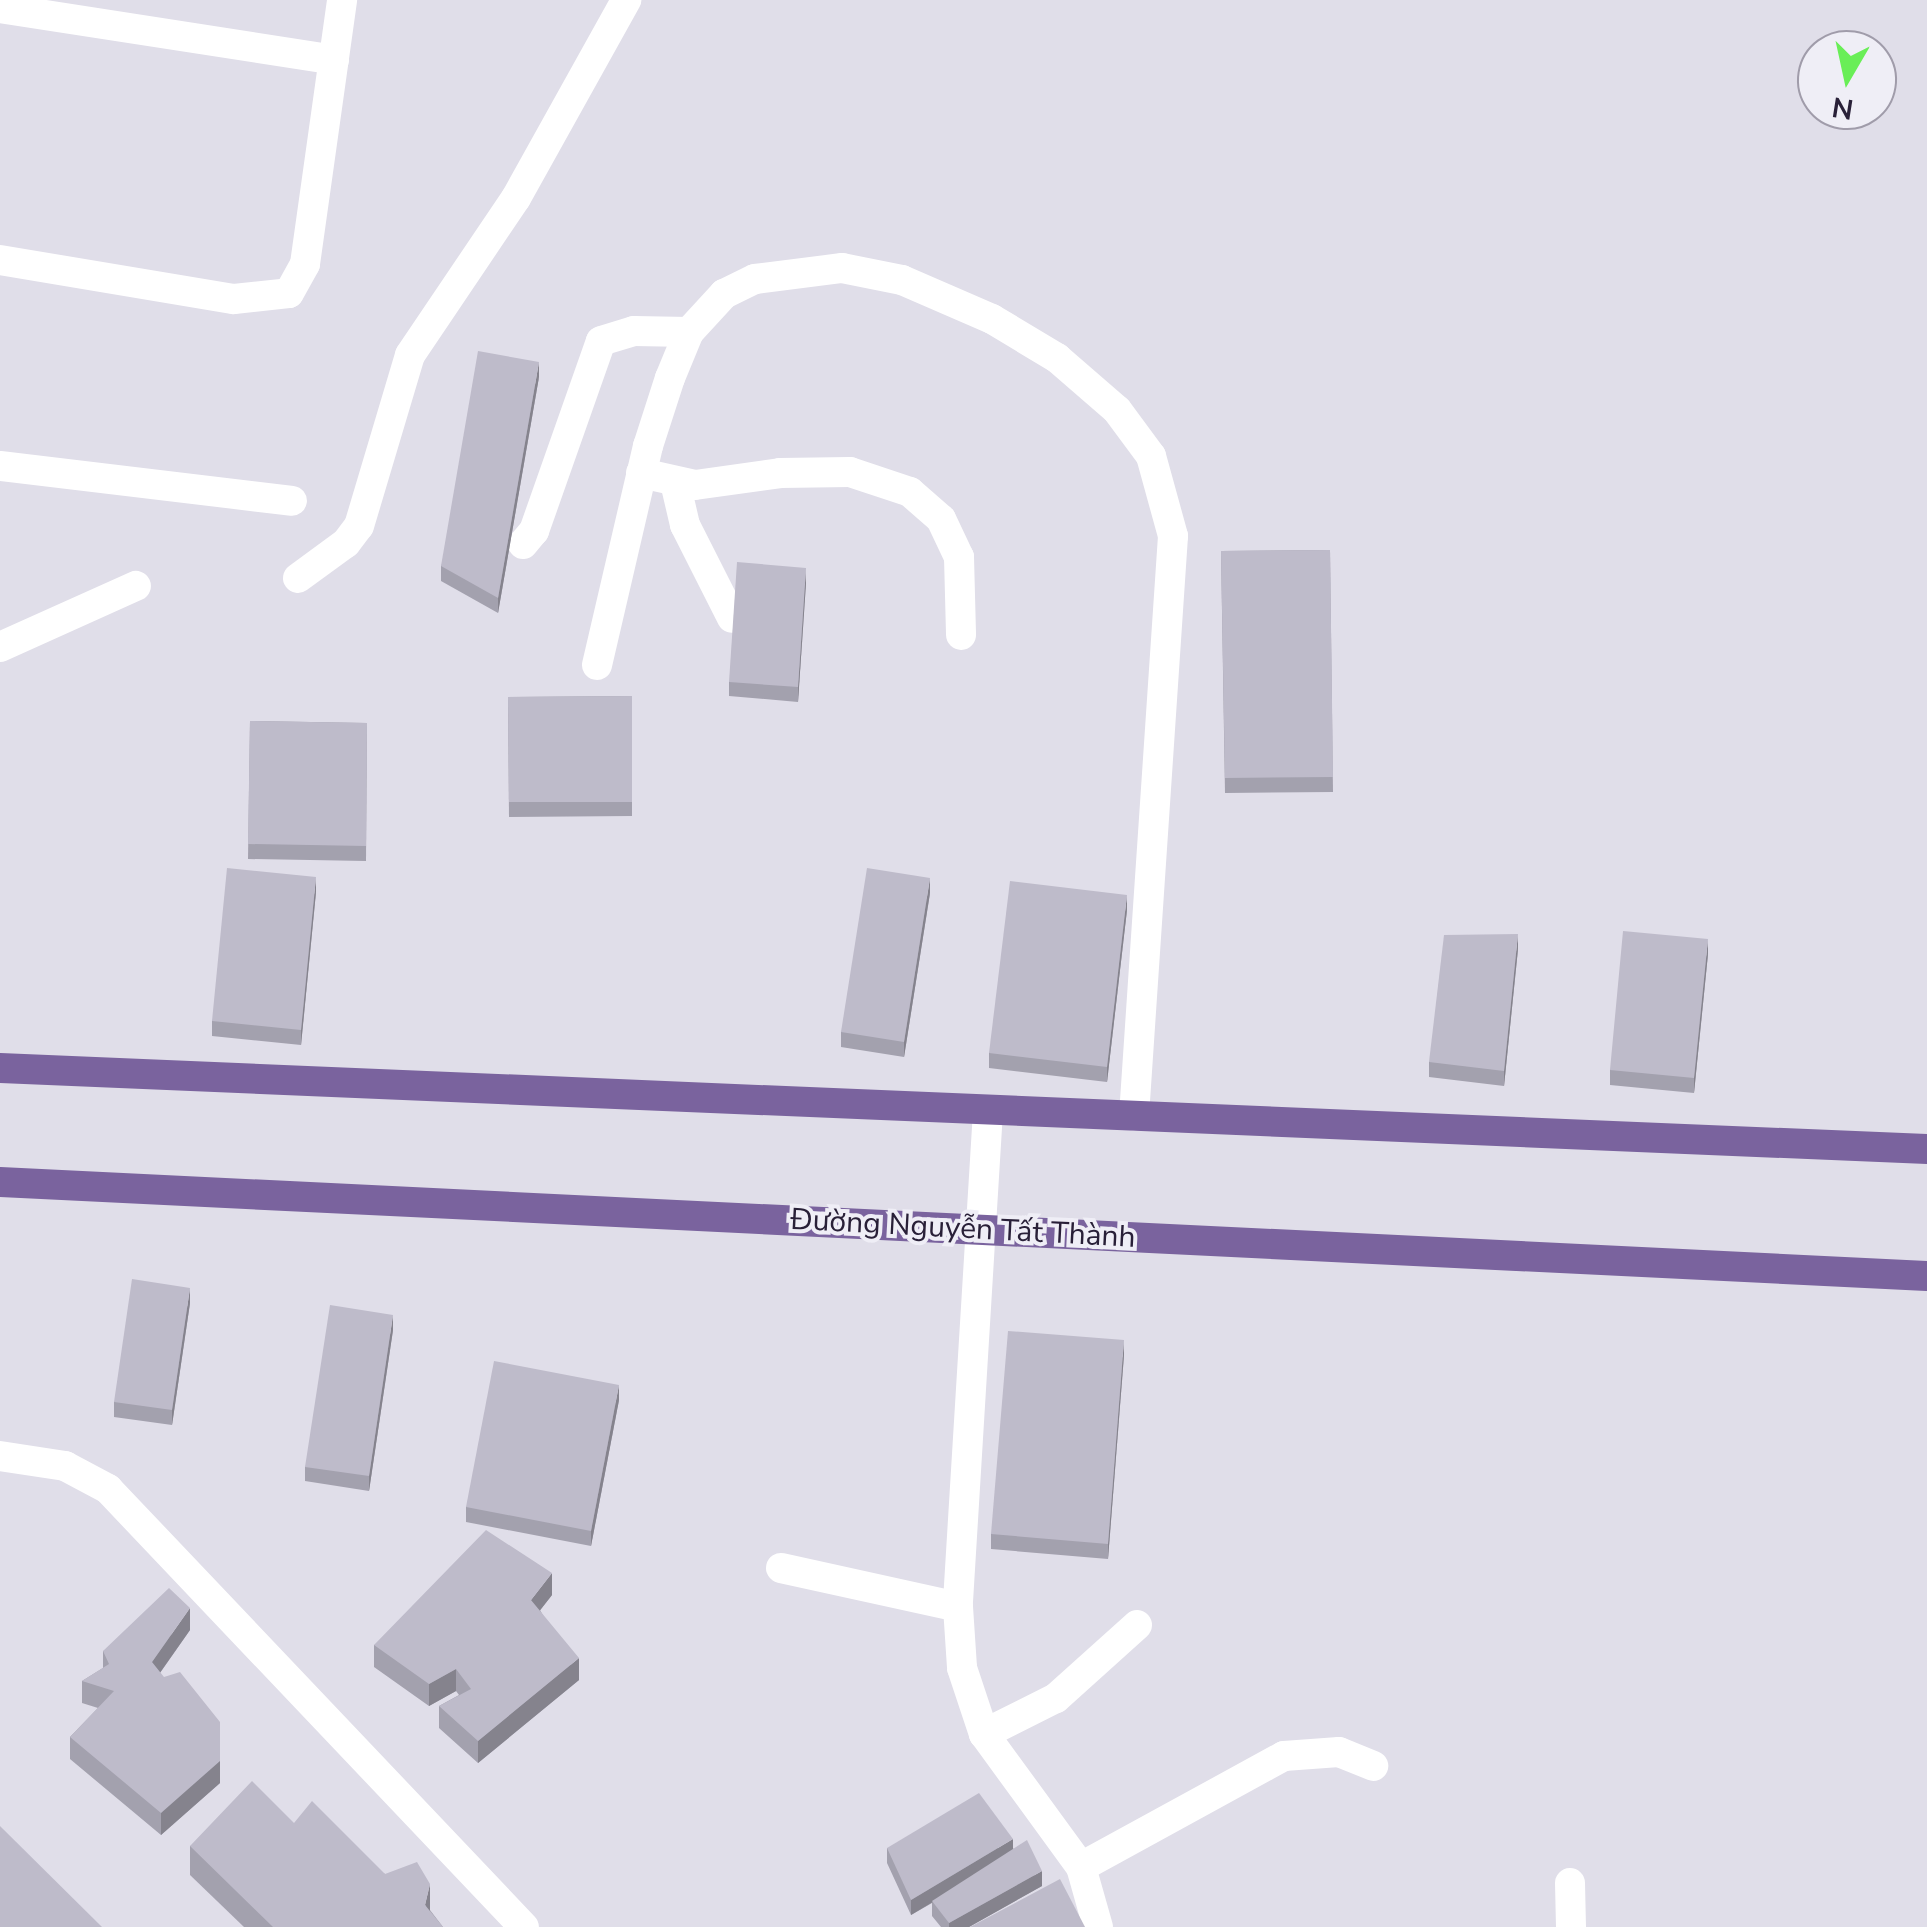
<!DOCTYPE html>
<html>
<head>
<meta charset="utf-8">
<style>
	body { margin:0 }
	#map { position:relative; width:1927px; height:1927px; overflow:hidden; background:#e0dee9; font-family:"Nunito Sans",sans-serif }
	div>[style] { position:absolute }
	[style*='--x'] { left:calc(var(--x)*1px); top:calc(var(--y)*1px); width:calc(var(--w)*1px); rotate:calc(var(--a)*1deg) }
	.minor>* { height:30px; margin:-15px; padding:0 15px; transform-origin:15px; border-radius:15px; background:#fff }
	.major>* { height:30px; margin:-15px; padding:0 15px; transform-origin:15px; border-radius:15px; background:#7a639e }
	.wall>* { inset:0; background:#a3a1ae }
	.shaded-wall>* { inset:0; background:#85838d }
	.building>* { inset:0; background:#bebbca }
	span { translate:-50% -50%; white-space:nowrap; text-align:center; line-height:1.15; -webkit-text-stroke:8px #efeef6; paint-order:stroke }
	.street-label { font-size:30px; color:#292038 }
	.north { position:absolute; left:1797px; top:30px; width:100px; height:100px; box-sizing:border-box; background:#efeef6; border:2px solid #a09caa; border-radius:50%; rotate:189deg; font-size:28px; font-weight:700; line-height:40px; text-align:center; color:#292038 }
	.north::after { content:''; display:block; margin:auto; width:35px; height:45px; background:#69ee57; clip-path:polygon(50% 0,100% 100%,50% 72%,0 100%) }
</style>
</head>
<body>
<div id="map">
	<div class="minor">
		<div style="--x:0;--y:8;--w:338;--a:8.8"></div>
		<div style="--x:0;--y:260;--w:237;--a:9.5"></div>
		<div style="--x:234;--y:299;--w:55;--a:-6.2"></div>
		<div style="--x:289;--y:293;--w:33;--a:-61"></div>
		<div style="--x:305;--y:264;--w:267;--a:-82"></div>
		<div style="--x:0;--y:466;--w:294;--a:6.8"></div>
		<div style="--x:641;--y:473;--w:55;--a:12.5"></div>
		<div style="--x:695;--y:485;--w:86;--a:-8"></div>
		<div style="--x:780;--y:473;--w:70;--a:-0.8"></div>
		<div style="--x:850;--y:472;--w:63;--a:18.4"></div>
		<div style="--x:910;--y:492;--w:41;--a:41.1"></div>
		<div style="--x:941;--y:519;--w:42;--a:64.7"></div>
		<div style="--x:959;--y:557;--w:78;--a:88.5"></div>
		<div style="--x:675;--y:482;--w:44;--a:76.9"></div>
		<div style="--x:685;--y:525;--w:104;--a:63.2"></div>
		<div style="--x:523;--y:544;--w:17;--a:-50"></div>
		<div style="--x:534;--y:531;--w:201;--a:-70.6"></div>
		<div style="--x:601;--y:341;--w:34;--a:-17"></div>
		<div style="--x:634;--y:331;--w:55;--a:1"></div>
		<div style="--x:298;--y:578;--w:59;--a:-36.1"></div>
		<div style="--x:346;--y:543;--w:21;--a:-53"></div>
		<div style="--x:359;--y:526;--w:178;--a:-73.4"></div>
		<div style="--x:410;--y:355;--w:189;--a:-56"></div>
		<div style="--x:516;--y:198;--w:227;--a:-60.9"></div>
		<div style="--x:0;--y:647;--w:149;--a:-24.2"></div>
		<div style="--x:597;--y:665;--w:225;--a:-76.9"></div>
		<div style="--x:648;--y:446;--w:71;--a:-72.1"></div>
		<div style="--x:670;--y:378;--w:50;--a:-67.6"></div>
		<div style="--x:689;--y:332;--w:52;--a:-47.4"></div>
		<div style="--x:724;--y:294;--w:34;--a:-26"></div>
		<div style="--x:755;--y:279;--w:88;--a:-7.2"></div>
		<div style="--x:842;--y:268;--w:61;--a:11.3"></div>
		<div style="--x:902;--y:280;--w:98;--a:23.4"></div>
		<div style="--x:992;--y:319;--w:76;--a:31"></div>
		<div style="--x:1057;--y:358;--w:79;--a:40.9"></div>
		<div style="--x:1117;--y:410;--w:57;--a:53.5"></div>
		<div style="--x:1151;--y:456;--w:83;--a:74.6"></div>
		<div style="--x:1173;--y:536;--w:581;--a:93.85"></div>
		<div style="--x:988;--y:1111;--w:497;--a:93.5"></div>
		<div style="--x:958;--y:1607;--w:61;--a:86.2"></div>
		<div style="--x:962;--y:1668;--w:70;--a:71.6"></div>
		<div style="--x:984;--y:1734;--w:165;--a:53.9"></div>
		<div style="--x:1081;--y:1867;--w:62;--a:74.2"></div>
		<div style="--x:0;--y:1456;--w:66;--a:8.7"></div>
		<div style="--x:65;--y:1466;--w:49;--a:28.1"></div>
		<div style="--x:108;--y:1489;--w:604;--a:46.48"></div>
		<div style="--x:781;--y:1568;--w:181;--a:12.4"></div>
		<div style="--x:984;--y:1734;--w:80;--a:-26.6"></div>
		<div style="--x:1056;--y:1698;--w:109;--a:-42"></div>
		<div style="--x:1081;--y:1867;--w:231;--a:-28.7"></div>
		<div style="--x:1284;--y:1756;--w:55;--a:-4.2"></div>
		<div style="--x:1339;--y:1752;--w:37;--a:22"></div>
		<div style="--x:1570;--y:1883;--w:44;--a:88.7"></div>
	</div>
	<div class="major">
		<div style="--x:0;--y:1068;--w:1929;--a:2.41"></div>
		<div style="--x:0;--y:1182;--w:1929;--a:2.79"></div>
	</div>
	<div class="wall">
		<div style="clip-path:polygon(539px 377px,498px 613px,441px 581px,441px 566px)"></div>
		<div style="clip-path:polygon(1330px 550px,1333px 792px,1225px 793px,1221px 551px)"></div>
		<div style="clip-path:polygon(806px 583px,798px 702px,729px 696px,729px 682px)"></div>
		<div style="clip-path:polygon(632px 696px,632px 816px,509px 817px,508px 697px)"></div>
		<div style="clip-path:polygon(250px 721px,367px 723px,366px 861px,248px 859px)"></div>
		<div style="clip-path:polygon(316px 892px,301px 1045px,212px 1036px,212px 1021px)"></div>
		<div style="clip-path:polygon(930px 893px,904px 1057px,841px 1047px,841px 1032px)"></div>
		<div style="clip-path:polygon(1127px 910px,1107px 1082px,989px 1068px,989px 1053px)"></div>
		<div style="clip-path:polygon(1518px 949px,1504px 1086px,1429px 1077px,1429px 1062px)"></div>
		<div style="clip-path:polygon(1708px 954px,1694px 1093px,1610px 1085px,1610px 1070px)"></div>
		<div style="clip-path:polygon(190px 1303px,172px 1425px,114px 1417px,114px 1402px)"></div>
		<div style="clip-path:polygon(393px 1330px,369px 1491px,305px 1481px,305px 1467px)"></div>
		<div style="clip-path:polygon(1124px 1355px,1108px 1559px,991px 1549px,991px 1534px)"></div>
		<div style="clip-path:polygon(619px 1400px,591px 1546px,466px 1522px,466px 1507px)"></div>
		<div style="clip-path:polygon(552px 1595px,540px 1610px,579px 1680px,478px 1763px,439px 1728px,439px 1706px,459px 1695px,456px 1691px,429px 1706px,374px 1667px,374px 1645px)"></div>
		<div style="clip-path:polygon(190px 1630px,160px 1673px,220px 1783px,161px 1835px,70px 1759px,70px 1737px,98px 1708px,82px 1703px,82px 1681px,103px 1668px,103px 1651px)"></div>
		<div style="clip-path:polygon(294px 1823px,385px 1874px,430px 1910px,443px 1927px,244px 1927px,190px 1875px,190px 1846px)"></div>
		<div style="clip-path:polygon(887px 1848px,1013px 1848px,1042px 1886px,969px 1927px,941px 1927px,932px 1916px,932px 1903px,911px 1915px,887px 1863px)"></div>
	</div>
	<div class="shaded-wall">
		<div style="clip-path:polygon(539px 362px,539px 377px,498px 613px,498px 598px)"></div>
		<div style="clip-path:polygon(806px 568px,806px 583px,798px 702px,798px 687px)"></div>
		<div style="clip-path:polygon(316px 877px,316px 892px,301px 1045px,301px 1030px)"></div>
		<div style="clip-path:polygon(930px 878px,930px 893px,904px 1057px,904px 1042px)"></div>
		<div style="clip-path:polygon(1127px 895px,1127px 910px,1107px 1082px,1107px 1067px)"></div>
		<div style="clip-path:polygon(1518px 934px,1518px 949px,1504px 1086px,1504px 1071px)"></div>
		<div style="clip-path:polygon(1708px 939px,1708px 954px,1694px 1093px,1694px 1078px)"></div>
		<div style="clip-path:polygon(190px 1288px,190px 1303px,172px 1425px,172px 1410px)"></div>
		<div style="clip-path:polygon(393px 1315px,393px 1330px,369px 1491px,369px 1476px)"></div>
		<div style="clip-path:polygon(1124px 1340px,1124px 1355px,1108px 1559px,1108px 1544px)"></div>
		<div style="clip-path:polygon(619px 1385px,619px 1400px,591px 1546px,591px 1531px)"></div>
		<div style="clip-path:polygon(552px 1573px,552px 1595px,531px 1622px,531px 1600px)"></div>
		<div style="clip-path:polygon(190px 1608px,190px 1630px,152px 1684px,152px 1662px)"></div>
		<div style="clip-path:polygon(579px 1658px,579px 1680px,478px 1763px,478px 1741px)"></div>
		<div style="clip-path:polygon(456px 1669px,456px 1691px,429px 1706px,429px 1684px)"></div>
		<div style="clip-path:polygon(220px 1722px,220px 1783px,161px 1835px,161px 1813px)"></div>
		<div style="clip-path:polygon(1013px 1839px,1013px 1854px,911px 1915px,911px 1900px)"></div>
		<div style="clip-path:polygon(1042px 1871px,1042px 1886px,969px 1927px,949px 1927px,949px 1923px)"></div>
		<div style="clip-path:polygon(430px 1884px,430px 1913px,425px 1905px)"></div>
	</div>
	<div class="building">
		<div style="clip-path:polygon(478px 351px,539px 362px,498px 598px,441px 566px)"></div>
		<div style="clip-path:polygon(1330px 550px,1333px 777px,1225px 778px,1221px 551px)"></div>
		<div style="clip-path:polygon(737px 562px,806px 568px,798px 687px,729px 682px)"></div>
		<div style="clip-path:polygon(632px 696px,632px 802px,509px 802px,508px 697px)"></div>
		<div style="clip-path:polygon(250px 721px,367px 723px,366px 846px,248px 844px)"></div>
		<div style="clip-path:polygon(227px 868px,316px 877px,301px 1030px,212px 1021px)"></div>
		<div style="clip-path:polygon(867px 868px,930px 878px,904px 1042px,841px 1032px)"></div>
		<div style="clip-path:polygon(1010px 881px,1127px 895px,1107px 1067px,989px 1053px)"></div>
		<div style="clip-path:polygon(1623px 931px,1708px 939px,1694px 1078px,1610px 1070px)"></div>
		<div style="clip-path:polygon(1518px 934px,1504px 1071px,1429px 1062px,1444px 935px)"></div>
		<div style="clip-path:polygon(132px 1279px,190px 1288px,172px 1410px,114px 1402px)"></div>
		<div style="clip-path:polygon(330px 1305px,393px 1315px,369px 1476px,305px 1467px)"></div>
		<div style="clip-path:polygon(1008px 1331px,1124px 1340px,1108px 1544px,991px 1534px)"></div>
		<div style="clip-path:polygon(494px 1361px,619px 1385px,591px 1531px,466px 1507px)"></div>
		<div style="clip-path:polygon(486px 1530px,552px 1573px,531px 1600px,579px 1658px,478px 1741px,439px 1706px,471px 1689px,456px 1669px,429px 1684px,374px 1645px)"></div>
		<div style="clip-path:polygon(169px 1588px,190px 1608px,152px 1662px,164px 1677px,180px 1672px,220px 1722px,220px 1761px,161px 1813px,70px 1737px,114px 1691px,82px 1681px,109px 1664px,103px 1651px)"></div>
		<div style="clip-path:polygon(252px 1781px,294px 1823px,312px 1801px,385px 1874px,417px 1862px,430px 1884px,425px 1905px,443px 1927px,273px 1927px,190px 1846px)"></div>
		<div style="clip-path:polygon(979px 1793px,1013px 1839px,911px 1900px,887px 1848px)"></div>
		<div style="clip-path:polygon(0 1826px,102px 1927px,0 1927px)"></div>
		<div style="clip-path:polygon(1027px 1840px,1042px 1871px,949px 1923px,932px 1901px)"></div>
		<div style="clip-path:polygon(1060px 1879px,1085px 1927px,970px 1927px)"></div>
	</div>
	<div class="street-label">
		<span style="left:963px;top:1229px;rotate:3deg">Đường Nguyễn Tất Thành</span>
	</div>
	<div class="north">N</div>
</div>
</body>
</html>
